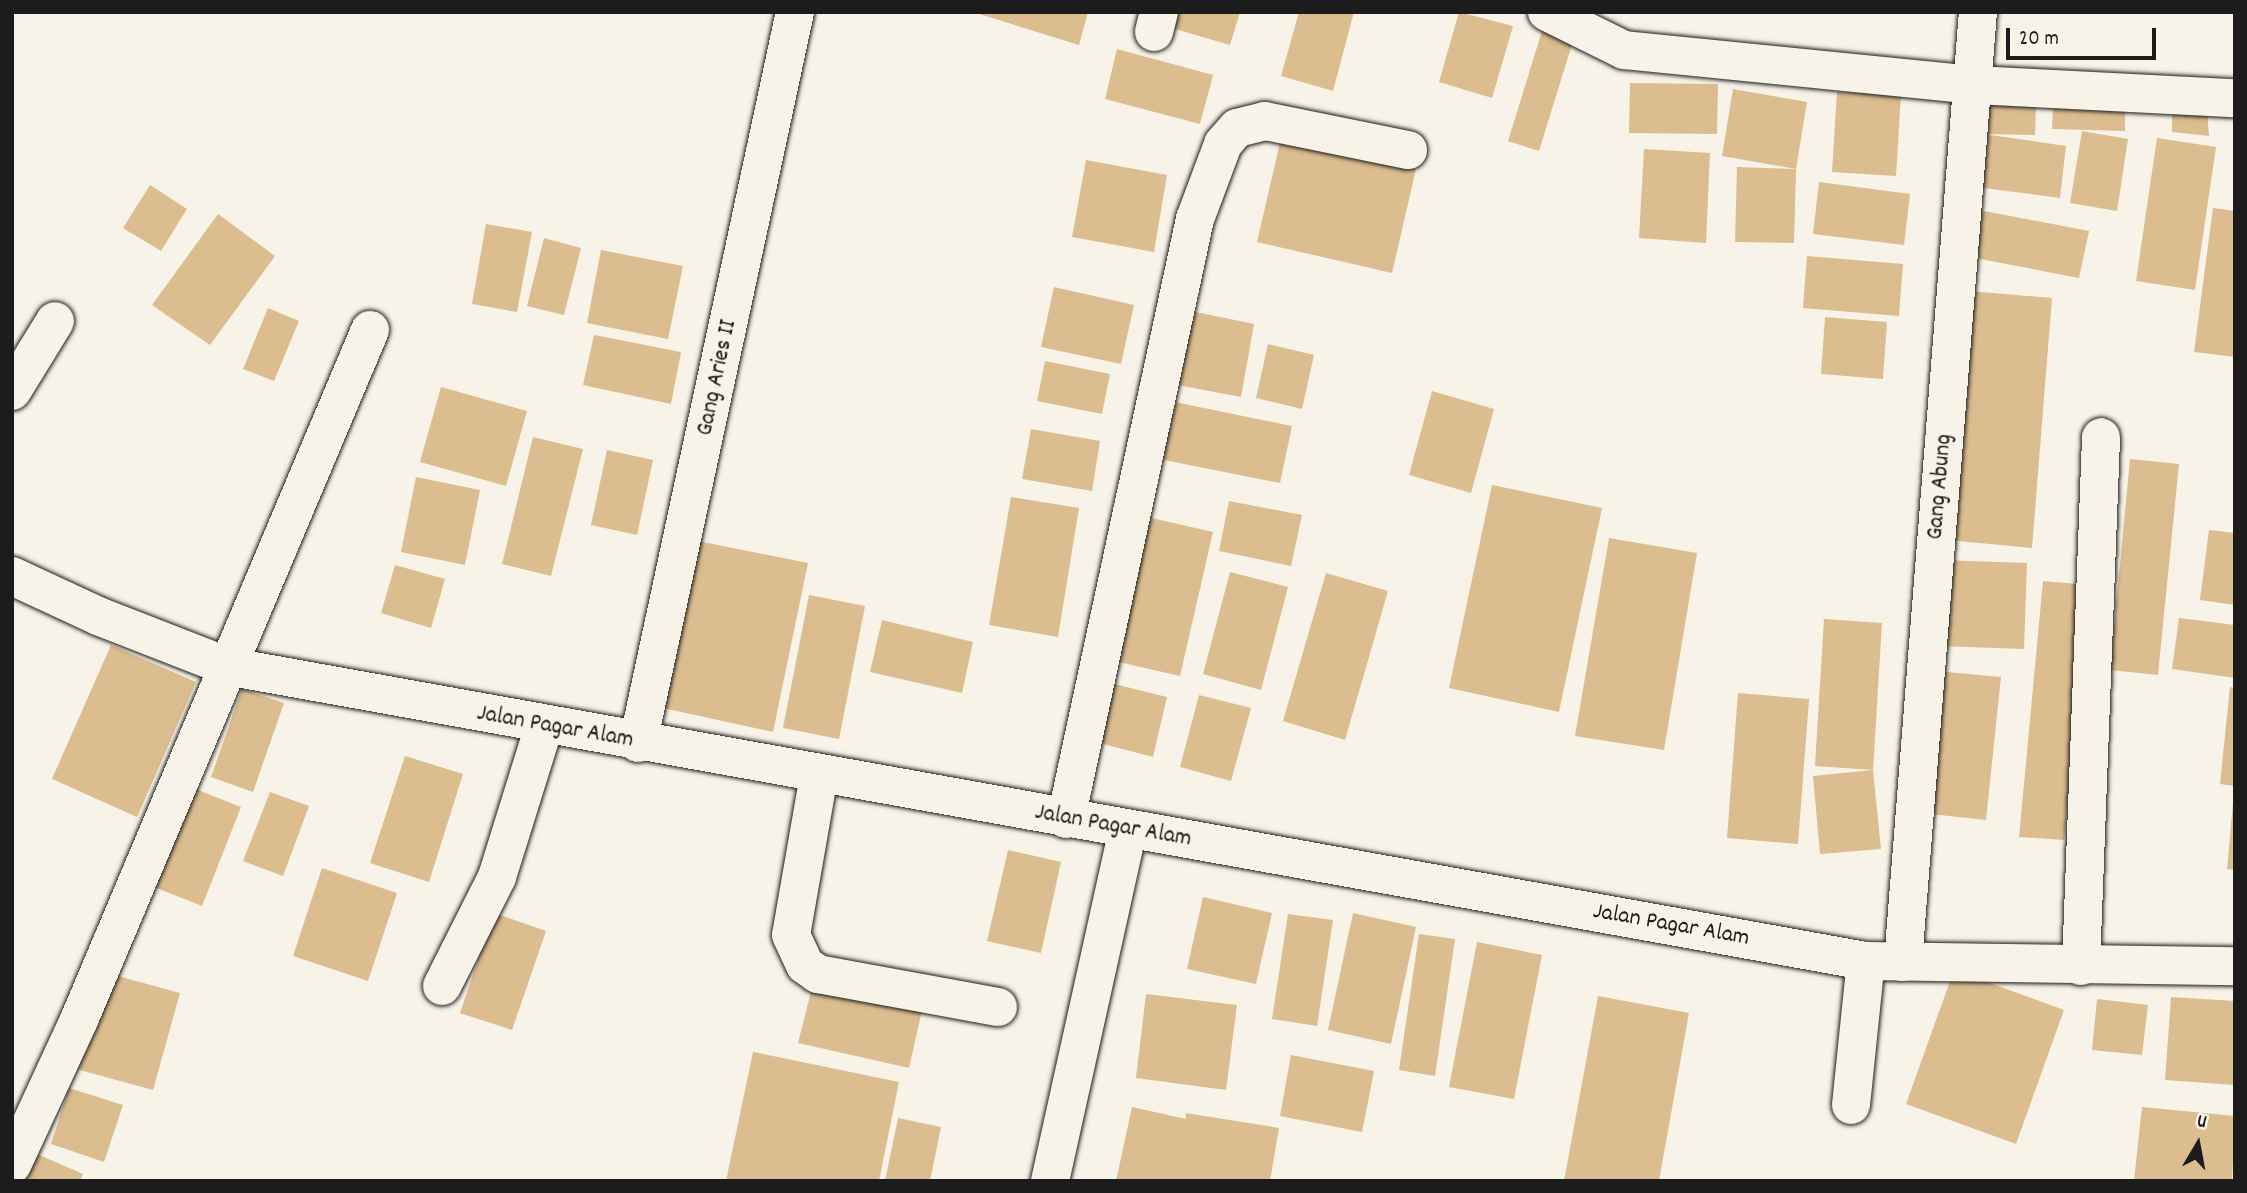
<!DOCTYPE html>
<html>
<head>
<meta charset="utf-8">
<style>
	body { margin:0 }
	#map { position:relative; width:2247px; height:1193px; overflow:hidden; background:#f7f3e8; font-family:Dekko,sans-serif }
	div>[style] { position:absolute }
	[style*='--x'] { left:calc(var(--x)*1px); top:calc(var(--y)*1px); width:calc(var(--w)*1px); rotate:calc(var(--a)*1deg) }
	.building>* { inset:0; background:#dcbd8f }
	.roads { filter:drop-shadow(0 0 2px #1c1c1c) drop-shadow(0 0 2px #1c1c1c) }
	.minor>* { height:38px; margin:-19px; padding:0 19px; transform-origin:19px; border-radius:19px; background:#f7f3e8 }
	span { translate:-50% -50%; white-space:nowrap; text-align:center; line-height:1.15; -webkit-text-stroke:7px #f7f3e8; paint-order:stroke }
	.street-label { font-size:24px; color:#1c1c1c }
	.frame { position:absolute; inset:0; border:14px solid #1c1c1c; pointer-events:none }
	.north { position:absolute; left:2163px; top:1109px; width:70px; height:70px; -webkit-text-stroke:5px #f7f3e8; paint-order:stroke; rotate:10deg; font-size:19px; font-weight:700; line-height:28px; text-align:center; color:#1c1c1c }
	.north::after { content:''; display:block; margin:auto; width:24px; height:32px; background:#1c1c1c; clip-path:polygon(50% 0,100% 100%,50% 72%,0 100%) }
	.scale { position:absolute; left:2006px; top:28px; width:150px; height:32px; box-sizing:border-box; border:4px solid #1c1c1c; border-top:0; padding-left:9px; font-size:21px; line-height:24px; white-space:nowrap; color:#1c1c1c; -webkit-text-stroke:5px #f7f3e8; paint-order:stroke }
</style>
</head>
<body>
<div id="map">
	<div class="building">
		<div style="clip-path:polygon(973px 12px,1088px 12px,1079px 45px)"></div>
		<div style="clip-path:polygon(1162px 12px,1240px 12px,1230px 45px,1158px 24px)"></div>
		<div style="clip-path:polygon(1299px 12px,1354px 12px,1333px 91px,1281px 76px)"></div>
		<div style="clip-path:polygon(1459px 12px,1513px 26px,1492px 98px,1439px 82px)"></div>
		<div style="clip-path:polygon(1542px 31px,1573px 41px,1539px 151px,1508px 141px)"></div>
		<div style="clip-path:polygon(1117px 49px,1213px 75px,1200px 124px,1105px 99px)"></div>
		<div style="clip-path:polygon(1630px 83px,1718px 84px,1717px 134px,1629px 133px)"></div>
		<div style="clip-path:polygon(1733px 89px,1807px 102px,1796px 169px,1722px 156px)"></div>
		<div style="clip-path:polygon(1837px 92px,1901px 95px,1896px 176px,1832px 172px)"></div>
		<div style="clip-path:polygon(1981px 102px,2036px 104px,2035px 135px,1980px 134px)"></div>
		<div style="clip-path:polygon(2053px 104px,2125px 106px,2125px 131px,2052px 129px)"></div>
		<div style="clip-path:polygon(2172px 106px,2207px 109px,2209px 136px,2172px 132px)"></div>
		<div style="clip-path:polygon(2082px 131px,2128px 139px,2117px 211px,2070px 203px)"></div>
		<div style="clip-path:polygon(1983px 134px,2066px 146px,2060px 198px,1976px 187px)"></div>
		<div style="clip-path:polygon(1281px 138px,1416px 169px,1392px 273px,1257px 242px)"></div>
		<div style="clip-path:polygon(2157px 138px,2216px 147px,2195px 290px,2136px 281px)"></div>
		<div style="clip-path:polygon(1644px 149px,1710px 153px,1706px 243px,1639px 238px)"></div>
		<div style="clip-path:polygon(1086px 160px,1167px 175px,1154px 252px,1072px 237px)"></div>
		<div style="clip-path:polygon(1737px 167px,1796px 169px,1794px 243px,1735px 242px)"></div>
		<div style="clip-path:polygon(1819px 182px,1910px 194px,1904px 245px,1813px 234px)"></div>
		<div style="clip-path:polygon(150px 185px,187px 209px,161px 251px,123px 228px)"></div>
		<div style="clip-path:polygon(2213px 208px,2235px 211px,2235px 357px,2194px 352px)"></div>
		<div style="clip-path:polygon(1979px 210px,2089px 231px,2079px 278px,1970px 257px)"></div>
		<div style="clip-path:polygon(218px 214px,275px 256px,210px 345px,152px 305px)"></div>
		<div style="clip-path:polygon(486px 224px,532px 232px,517px 312px,472px 304px)"></div>
		<div style="clip-path:polygon(544px 238px,581px 248px,564px 315px,527px 306px)"></div>
		<div style="clip-path:polygon(601px 250px,683px 266px,668px 339px,587px 323px)"></div>
		<div style="clip-path:polygon(1807px 256px,1903px 264px,1899px 316px,1803px 308px)"></div>
		<div style="clip-path:polygon(1054px 287px,1134px 305px,1121px 364px,1041px 347px)"></div>
		<div style="clip-path:polygon(1969px 291px,2052px 298px,2032px 548px,1948px 540px)"></div>
		<div style="clip-path:polygon(268px 308px,299px 321px,274px 381px,243px 369px)"></div>
		<div style="clip-path:polygon(1186px 310px,1254px 324px,1241px 397px,1172px 384px)"></div>
		<div style="clip-path:polygon(1825px 317px,1887px 322px,1883px 379px,1821px 374px)"></div>
		<div style="clip-path:polygon(594px 335px,681px 352px,671px 404px,583px 385px)"></div>
		<div style="clip-path:polygon(1268px 344px,1314px 355px,1302px 409px,1256px 398px)"></div>
		<div style="clip-path:polygon(1045px 361px,1110px 374px,1102px 414px,1037px 401px)"></div>
		<div style="clip-path:polygon(441px 387px,527px 411px,506px 486px,420px 462px)"></div>
		<div style="clip-path:polygon(1432px 391px,1494px 409px,1471px 493px,1409px 475px)"></div>
		<div style="clip-path:polygon(1170px 401px,1292px 426px,1280px 483px,1159px 459px)"></div>
		<div style="clip-path:polygon(1031px 429px,1100px 441px,1092px 491px,1022px 479px)"></div>
		<div style="clip-path:polygon(533px 437px,583px 449px,551px 576px,502px 564px)"></div>
		<div style="clip-path:polygon(607px 450px,653px 460px,637px 535px,591px 525px)"></div>
		<div style="clip-path:polygon(2130px 459px,2179px 464px,2158px 675px,2110px 670px)"></div>
		<div style="clip-path:polygon(416px 477px,480px 490px,465px 565px,401px 552px)"></div>
		<div style="clip-path:polygon(1492px 485px,1602px 508px,1559px 712px,1449px 688px)"></div>
		<div style="clip-path:polygon(1011px 497px,1079px 508px,1058px 637px,989px 625px)"></div>
		<div style="clip-path:polygon(1229px 501px,1302px 515px,1291px 566px,1219px 551px)"></div>
		<div style="clip-path:polygon(1143px 516px,1213px 532px,1180px 676px,1110px 660px)"></div>
		<div style="clip-path:polygon(2209px 530px,2235px 533px,2235px 605px,2200px 600px)"></div>
		<div style="clip-path:polygon(1609px 538px,1697px 553px,1664px 750px,1575px 736px)"></div>
		<div style="clip-path:polygon(693px 540px,808px 563px,773px 732px,658px 707px)"></div>
		<div style="clip-path:polygon(1940px 560px,2027px 563px,2024px 649px,1937px 646px)"></div>
		<div style="clip-path:polygon(395px 565px,445px 579px,431px 628px,381px 613px)"></div>
		<div style="clip-path:polygon(1230px 572px,1288px 587px,1261px 690px,1203px 674px)"></div>
		<div style="clip-path:polygon(1326px 573px,1388px 591px,1345px 740px,1283px 721px)"></div>
		<div style="clip-path:polygon(2043px 581px,2088px 585px,2064px 840px,2019px 837px)"></div>
		<div style="clip-path:polygon(809px 595px,865px 606px,839px 739px,783px 728px)"></div>
		<div style="clip-path:polygon(2179px 618px,2235px 625px,2235px 678px,2172px 669px)"></div>
		<div style="clip-path:polygon(1824px 619px,1882px 623px,1873px 770px,1815px 766px)"></div>
		<div style="clip-path:polygon(882px 620px,973px 642px,962px 693px,870px 672px)"></div>
		<div style="clip-path:polygon(111px 645px,196px 682px,137px 817px,52px 779px)"></div>
		<div style="clip-path:polygon(1936px 671px,2001px 677px,1986px 820px,1921px 813px)"></div>
		<div style="clip-path:polygon(1098px 680px,1167px 697px,1153px 757px,1084px 739px)"></div>
		<div style="clip-path:polygon(2230px 687px,2235px 688px,2235px 786px,2220px 784px)"></div>
		<div style="clip-path:polygon(242px 689px,284px 703px,253px 792px,211px 777px)"></div>
		<div style="clip-path:polygon(1738px 693px,1809px 699px,1798px 844px,1727px 838px)"></div>
		<div style="clip-path:polygon(1199px 695px,1251px 708px,1231px 781px,1180px 767px)"></div>
		<div style="clip-path:polygon(405px 756px,463px 774px,429px 882px,370px 863px)"></div>
		<div style="clip-path:polygon(1873px 770px,1881px 849px,1820px 854px,1813px 776px)"></div>
		<div style="clip-path:polygon(193px 788px,241px 807px,202px 906px,154px 887px)"></div>
		<div style="clip-path:polygon(270px 792px,309px 806px,283px 876px,243px 861px)"></div>
		<div style="clip-path:polygon(2233px 803px,2235px 803px,2235px 870px,2227px 869px)"></div>
		<div style="clip-path:polygon(1008px 850px,1061px 862px,1041px 953px,987px 941px)"></div>
		<div style="clip-path:polygon(322px 868px,397px 893px,368px 981px,293px 956px)"></div>
		<div style="clip-path:polygon(1203px 897px,1272px 913px,1256px 984px,1187px 969px)"></div>
		<div style="clip-path:polygon(494px 913px,546px 931px,512px 1030px,460px 1013px)"></div>
		<div style="clip-path:polygon(1353px 913px,1416px 927px,1391px 1044px,1328px 1030px)"></div>
		<div style="clip-path:polygon(1288px 914px,1333px 920px,1317px 1026px,1272px 1019px)"></div>
		<div style="clip-path:polygon(1419px 934px,1455px 939px,1435px 1076px,1399px 1070px)"></div>
		<div style="clip-path:polygon(1477px 942px,1542px 955px,1514px 1099px,1449px 1087px)"></div>
		<div style="clip-path:polygon(1954px 970px,2064px 1010px,2016px 1144px,1906px 1104px)"></div>
		<div style="clip-path:polygon(103px 972px,180px 993px,153px 1090px,76px 1069px)"></div>
		<div style="clip-path:polygon(814px 980px,923px 1006px,909px 1068px,798px 1043px)"></div>
		<div style="clip-path:polygon(1146px 994px,1237px 1005px,1226px 1090px,1136px 1078px)"></div>
		<div style="clip-path:polygon(1598px 996px,1689px 1013px,1659px 1181px,1564px 1181px)"></div>
		<div style="clip-path:polygon(2171px 997px,2235px 1001px,2235px 1085px,2165px 1080px)"></div>
		<div style="clip-path:polygon(2097px 999px,2148px 1005px,2142px 1055px,2092px 1050px)"></div>
		<div style="clip-path:polygon(753px 1052px,899px 1082px,879px 1181px,726px 1181px)"></div>
		<div style="clip-path:polygon(1291px 1055px,1374px 1071px,1362px 1132px,1280px 1116px)"></div>
		<div style="clip-path:polygon(69px 1088px,123px 1105px,104px 1162px,51px 1144px)"></div>
		<div style="clip-path:polygon(1132px 1107px,1186px 1119px,1186px 1113px,1279px 1128px,1270px 1181px,1116px 1181px)"></div>
		<div style="clip-path:polygon(2142px 1107px,2235px 1116px,2232px 1181px,2134px 1181px)"></div>
		<div style="clip-path:polygon(898px 1118px,941px 1127px,930px 1181px,885px 1181px)"></div>
		<div style="clip-path:polygon(30px 1151px,83px 1174px,80px 1181px,17px 1181px)"></div>
	</div>
	<div class="roads">
		<div class="minor">
			<div style="--x:1547;--y:12;--w:86;--a:26.3"></div>
			<div style="--x:1624;--y:50;--w:352;--a:5.7"></div>
			<div style="--x:1974;--y:85;--w:261;--a:2.9"></div>
			<div style="--x:1154;--y:32;--w:21;--a:-76"></div>
			<div style="--x:12;--y:391;--w:82;--a:-58.4"></div>
			<div style="--x:12;--y:576;--w:95;--a:24.9"></div>
			<div style="--x:98;--y:616;--w:137;--a:21.3"></div>
			<div style="--x:226;--y:666;--w:1666;--a:10.2"></div>
			<div style="--x:1866;--y:961;--w:369;--a:0.8"></div>
			<div style="--x:638;--y:743;--w:748;--a:-77.88"></div>
			<div style="--x:819;--y:775;--w:162;--a:99.9"></div>
			<div style="--x:791;--y:935;--w:33;--a:65"></div>
			<div style="--x:805;--y:965;--w:16;--a:35"></div>
			<div style="--x:818;--y:974;--w:183;--a:10.4"></div>
			<div style="--x:1066;--y:819;--w:614;--a:-77.87"></div>
			<div style="--x:1195;--y:219;--w:80;--a:-69.5"></div>
			<div style="--x:1223;--y:144;--w:21;--a:-49"></div>
			<div style="--x:1237;--y:128;--w:29;--a:-14"></div>
			<div style="--x:1265;--y:121;--w:146;--a:11.5"></div>
			<div style="--x:1903;--y:962;--w:953;--a:-85.49"></div>
			<div style="--x:2081;--y:966;--w:529;--a:-87.83"></div>
			<div style="--x:442;--y:986;--w:122;--a:-63.2"></div>
			<div style="--x:497;--y:877;--w:158;--a:-72.7"></div>
			<div style="--x:1851;--y:1105;--w:145;--a:-84.1"></div>
			<div style="--x:12;--y:1165;--w:160;--a:-65.2"></div>
			<div style="--x:79;--y:1020;--w:749;--a:-67.13"></div>
			<div style="--x:1050;--y:1181;--w:360;--a:-77.5"></div>
		</div>
	</div>
	<div class="street-label">
		<span style="left:718px;top:378px;rotate:-78deg">Gang Aries II</span>
		<span style="left:1941px;top:487px;rotate:-85deg">Gang Abung</span>
		<span style="left:555px;top:728px;rotate:10deg">Jalan Pagar Alam</span>
		<span style="left:1113px;top:827px;rotate:10deg">Jalan Pagar Alam</span>
		<span style="left:1671px;top:926px;rotate:10deg">Jalan Pagar Alam</span>
	</div>
	<div class="frame"></div>
	<div class="north">U</div>
	<div class="scale">20 m</div>
</div>
</body>
</html>
